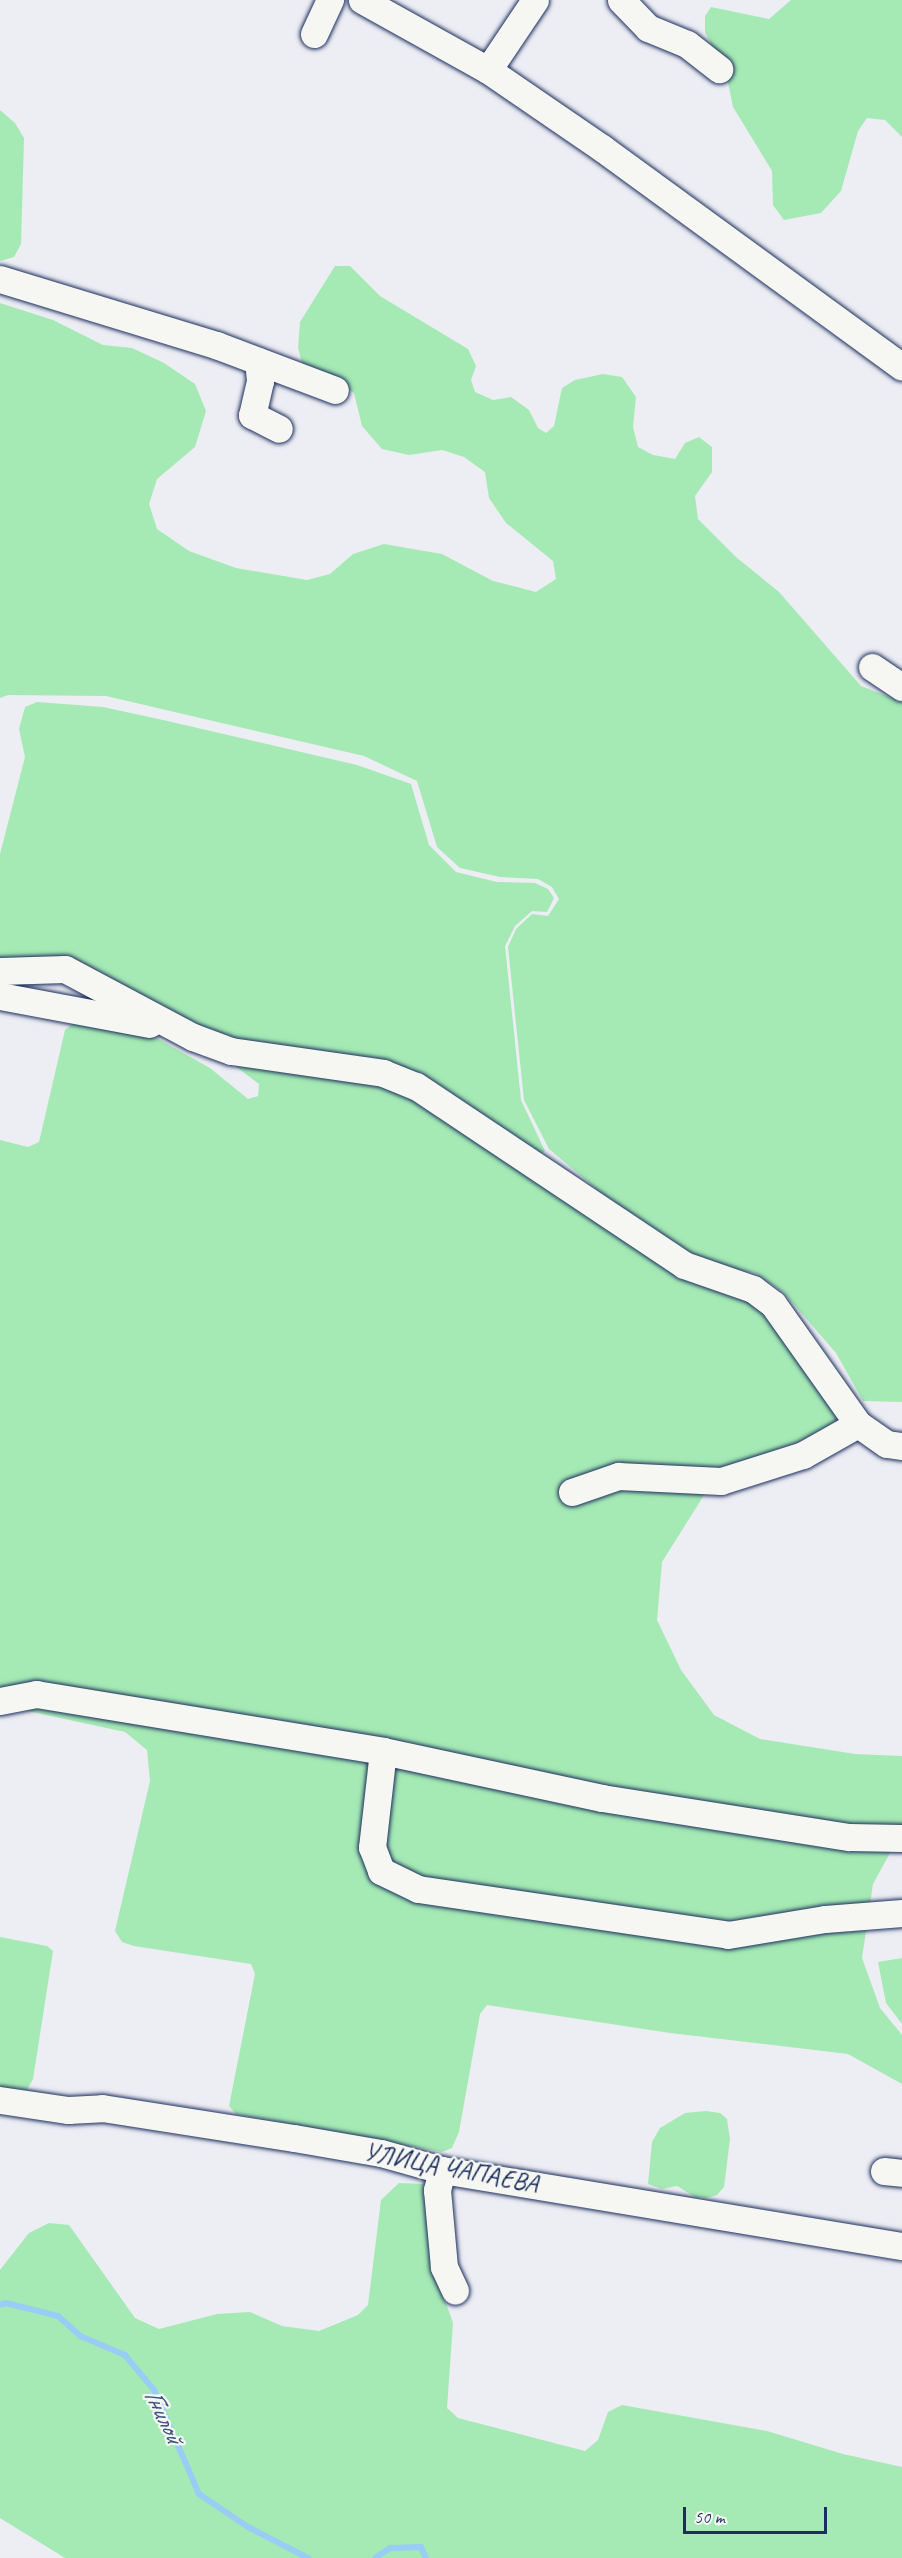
<!DOCTYPE html>
<html>
<head>
<meta charset="utf-8">
<style>
	body { margin:0 }
	#map { position:relative; width:902px; height:2558px; overflow:hidden; background:#ededf4; font-family:Caveat,sans-serif }
	div>[style] { position:absolute }
	[style*='--x'] { left:calc(var(--x)*1px); top:calc(var(--y)*1px); width:calc(var(--w)*1px); rotate:calc(var(--a)*1deg) }
	.green>* { inset:0; background:#a5eab5 }
	.stream>* { height:6px; margin:-3px; padding:0 3px; transform-origin:3px; border-radius:3px; background:#9accf6 }
	.roads { filter:drop-shadow(0 0 2px #1b2f5e) drop-shadow(0 0 2px #1b2f5e) }
	.minor>* { height:27px; margin:-13.5px; padding:0 13.5px; transform-origin:13.5px; border-radius:13.5px; background:#f6f6f2 }
	span { translate:-50% -50%; white-space:nowrap; text-align:center; line-height:1.15; -webkit-text-stroke:4.5px #f6f6f2; paint-order:stroke }
	.street-label { font-size:26px; color:#1b2f5e }
	.water-label { font-size:27px; color:#3b5684; font-style:italic }
	.scale { position:absolute; left:683px; top:2507px; width:144px; height:27px; box-sizing:border-box; border:3px solid #1b2f5e; border-top:0; padding-left:8px; font-size:18px; line-height:21px; white-space:nowrap; color:#1b2f5e; -webkit-text-stroke:4px #f6f6f2; paint-order:stroke }
</style>
</head>
<body>
<div id="map">
	<div class="green">
		<div style="clip-path:polygon(791px 0,902px 0,902px 137px,885px 120px,867px 118px,858px 131px,841px 191px,821px 213px,784px 220px,773px 205px,772px 171px,733px 107px,727px 78px,705px 32px,705px 16px,711px 7px,769px 19px)"></div>
		<div style="clip-path:polygon(0 110px,15px 123px,24px 138px,21px 244px,14px 257px,0 261px)"></div>
		<div style="clip-path:polygon(335px 266px,350px 266px,380px 296px,468px 349px,476px 366px,471px 380px,475px 392px,493px 400px,511px 397px,529px 410px,538px 428px,546px 433px,554px 426px,562px 388px,575px 380px,603px 374px,622px 377px,636px 397px,633px 427px,638px 447px,653px 455px,675px 459px,685px 443px,699px 437px,712px 447px,712px 472px,695px 496px,698px 519px,736px 557px,779px 592px,861px 686px,902px 702px,902px 1402px,863px 1401px,836px 1353px,783px 1292px,755px 1273px,724px 1268px,687px 1255px,638px 1224px,549px 1149px,524px 1100px,508px 947px,516px 929px,532px 914px,548px 916px,559px 899px,552px 887px,538px 879px,500px 877px,460px 868px,437px 847px,417px 781px,364px 756px,106px 696px,8px 695px,0 698px,0 303px,53px 320px,103px 345px,132px 348px,164px 363px,195px 384px,206px 411px,195px 447px,157px 479px,149px 504px,157px 529px,189px 551px,236px 568px,307px 580px,330px 574px,353px 554px,384px 544px,442px 554px,493px 581px,536px 592px,556px 579px,553px 561px,506px 523px,489px 498px,485px 472px,464px 457px,442px 450px,409px 455px,382px 449px,362px 426px,354px 393px,302px 363px,298px 348px,300px 322px)"></div>
		<div style="clip-path:polygon(37px 702px,103px 707px,163px 720px,357px 765px,411px 784px,429px 845px,456px 872px,497px 882px,535px 883px,548px 889px,554px 898px,547px 912px,532px 911px,515px 926px,505px 946px,521px 1100px,545px 1151px,539px 1155px,419px 1081px,232px 1042px,146px 1004px,0 962px,0 854px,25px 757px,19px 729px,25px 707px)"></div>
		<div style="clip-path:polygon(77px 1020px,144px 1031px,210px 1068px,248px 1099px,258px 1096px,259px 1084px,230px 1062px,383px 1079px,752px 1292px,838px 1410px,835px 1424px,820px 1434px,720px 1471px,565px 1484px,559px 1493px,564px 1500px,618px 1487px,706px 1492px,662px 1562px,657px 1620px,681px 1670px,714px 1715px,760px 1739px,855px 1754px,902px 1756px,902px 1831px,873px 1884px,862px 1958px,880px 2008px,902px 2035px,902px 2084px,848px 2054px,670px 2033px,487px 2005px,480px 2014px,459px 2132px,452px 2148px,442px 2152px,236px 2114px,229px 2106px,255px 1974px,251px 1964px,134px 1946px,122px 1942px,115px 1931px,150px 1781px,147px 1750px,125px 1732px,0 1705px,0 1140px,28px 1147px,39px 1142px,65px 1030px)"></div>
		<div style="clip-path:polygon(0 1937px,47px 1946px,53px 1951px,33px 2079px,27px 2090px,0 2089px)"></div>
		<div style="clip-path:polygon(902px 1958px,902px 2024px,886px 2003px,878px 1962px)"></div>
		<div style="clip-path:polygon(706px 2111px,720px 2113px,727px 2119px,730px 2139px,724px 2187px,717px 2195px,706px 2198px,695px 2197px,677px 2186px,662px 2189px,648px 2184px,652px 2142px,660px 2128px,685px 2113px)"></div>
		<div style="clip-path:polygon(399px 2183px,423px 2184px,430px 2192px,431px 2260px,453px 2323px,447px 2408px,458px 2418px,585px 2451px,598px 2440px,608px 2412px,622px 2405px,767px 2431px,843px 2454px,902px 2467px,902px 2558px,65px 2558px,0 2518px,0 2270px,29px 2233px,49px 2223px,69px 2225px,135px 2318px,159px 2329px,217px 2314px,250px 2312px,282px 2326px,319px 2331px,358px 2315px,368px 2305px,381px 2200px)"></div>
	</div>
	<div class="stream">
		<div style="--x:0;--y:2305;--w:6;--a:-18"></div>
		<div style="--x:6;--y:2303;--w:54;--a:14"></div>
		<div style="--x:58;--y:2316;--w:30;--a:42"></div>
		<div style="--x:80;--y:2336;--w:49;--a:22.9"></div>
		<div style="--x:125;--y:2355;--w:45;--a:50.4"></div>
		<div style="--x:154;--y:2390;--w:113;--a:66.6"></div>
		<div style="--x:199;--y:2494;--w:59;--a:34"></div>
		<div style="--x:248;--y:2527;--w:68;--a:27.3"></div>
		<div style="--x:375;--y:2558;--w:18;--a:-34"></div>
		<div style="--x:390;--y:2548;--w:31;--a:-2"></div>
		<div style="--x:421;--y:2547;--w:12;--a:66"></div>
	</div>
	<div class="roads">
		<div class="minor">
			<div style="--x:362;--y:0;--w:144;--a:29.1"></div>
			<div style="--x:488;--y:70;--w:138;--a:34.4"></div>
			<div style="--x:602;--y:148;--w:371;--a:36.1"></div>
			<div style="--x:621;--y:0;--w:39;--a:46"></div>
			<div style="--x:648;--y:28;--w:42;--a:22.3"></div>
			<div style="--x:687;--y:44;--w:41;--a:38"></div>
			<div style="--x:314;--y:34;--w:38;--a:-65"></div>
			<div style="--x:488;--y:70;--w:84;--a:-56.1"></div>
			<div style="--x:0;--y:279;--w:226;--a:17"></div>
			<div style="--x:216;--y:345;--w:127;--a:20.7"></div>
			<div style="--x:258;--y:361;--w:20;--a:84"></div>
			<div style="--x:260;--y:381;--w:35;--a:103"></div>
			<div style="--x:252;--y:415;--w:30;--a:27"></div>
			<div style="--x:872;--y:667;--w:36;--a:34"></div>
			<div style="--x:0;--y:971;--w:65;--a:-1.8"></div>
			<div style="--x:65;--y:969;--w:145;--a:28"></div>
			<div style="--x:193;--y:1037;--w:40;--a:20.2"></div>
			<div style="--x:231;--y:1051;--w:154;--a:8.2"></div>
			<div style="--x:383;--y:1073;--w:35;--a:22"></div>
			<div style="--x:416;--y:1086;--w:322;--a:33.7"></div>
			<div style="--x:684;--y:1265;--w:73;--a:19.2"></div>
			<div style="--x:753;--y:1289;--w:25;--a:37"></div>
			<div style="--x:773;--y:1304;--w:147;--a:54.7"></div>
			<div style="--x:858;--y:1424;--w:35;--a:35"></div>
			<div style="--x:887;--y:1444;--w:15;--a:8"></div>
			<div style="--x:0;--y:996;--w:152;--a:10.6"></div>
			<div style="--x:572;--y:1492;--w:49;--a:-19.2"></div>
			<div style="--x:618;--y:1476;--w:103;--a:2.8"></div>
			<div style="--x:721;--y:1481;--w:86;--a:-17.6"></div>
			<div style="--x:803;--y:1455;--w:63;--a:-29.4"></div>
			<div style="--x:0;--y:1701;--w:37;--a:-11"></div>
			<div style="--x:36;--y:1694;--w:352;--a:9.3"></div>
			<div style="--x:383;--y:1751;--w:224;--a:12.1"></div>
			<div style="--x:602;--y:1798;--w:250;--a:9"></div>
			<div style="--x:849;--y:1837;--w:53;--a:1.1"></div>
			<div style="--x:383;--y:1751;--w:97;--a:96.5"></div>
			<div style="--x:372;--y:1847;--w:26;--a:69"></div>
			<div style="--x:381;--y:1871;--w:41;--a:25.9"></div>
			<div style="--x:418;--y:1889;--w:313;--a:8.4"></div>
			<div style="--x:728;--y:1935;--w:98;--a:-9.4"></div>
			<div style="--x:825;--y:1919;--w:77;--a:-4.5"></div>
			<div style="--x:0;--y:2100;--w:69;--a:8.4"></div>
			<div style="--x:68;--y:2110;--w:34;--a:-3"></div>
			<div style="--x:102;--y:2108;--w:194;--a:8.9"></div>
			<div style="--x:294;--y:2138;--w:88;--a:9.8"></div>
			<div style="--x:381;--y:2153;--w:63;--a:15.6"></div>
			<div style="--x:442;--y:2170;--w:466;--a:9.4"></div>
			<div style="--x:442;--y:2170;--w:21;--a:104"></div>
			<div style="--x:437;--y:2190;--w:77;--a:84.8"></div>
			<div style="--x:444;--y:2267;--w:26;--a:65"></div>
			<div style="--x:884;--y:2171;--w:18;--a:6"></div>
		</div>
	</div>
	<div class="street-label">
		<span style="left:451px;top:2168px;rotate:11deg">УЛИЦА ЧАПАЕВА</span>
	</div>
	<div class="water-label">
		<span style="left:164px;top:2416px;rotate:64deg">Гнилой</span>
	</div>
	<div class="scale">50 m</div>
</div>
</body>
</html>
